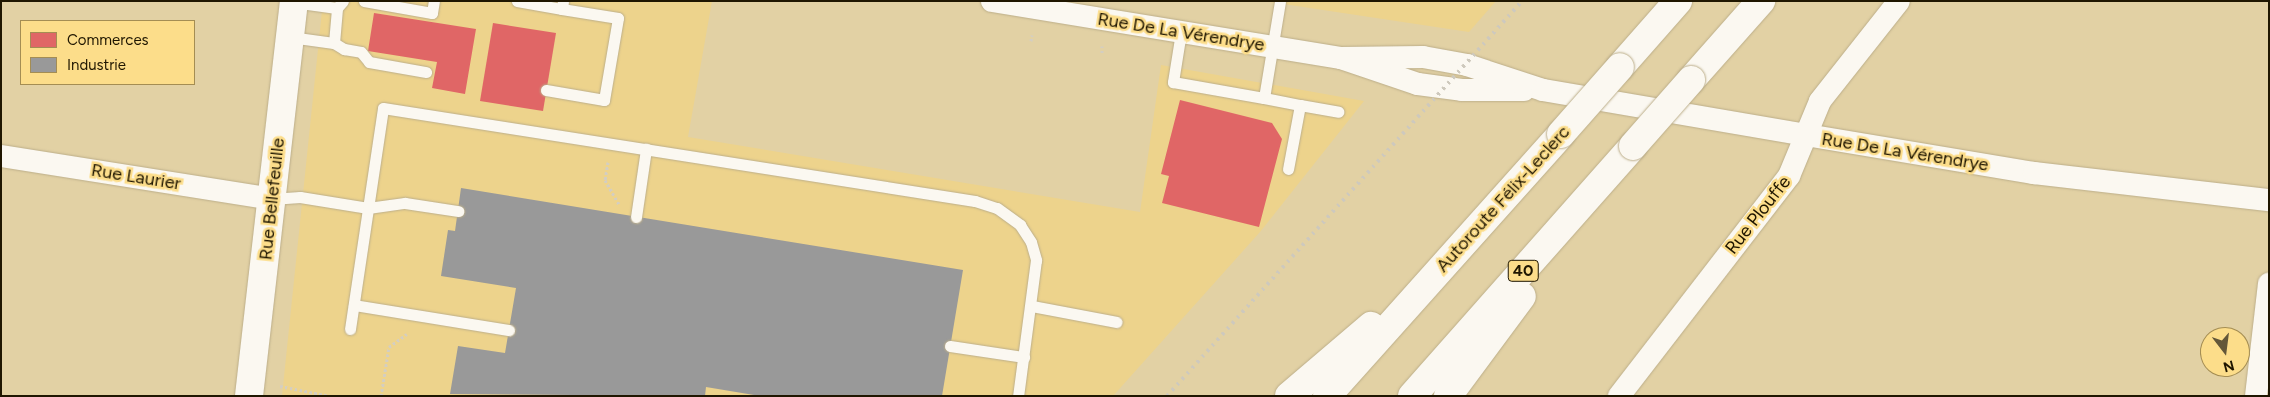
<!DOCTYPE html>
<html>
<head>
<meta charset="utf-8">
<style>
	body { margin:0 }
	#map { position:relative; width:2270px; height:397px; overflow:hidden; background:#e2d1a4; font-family:Figtree,sans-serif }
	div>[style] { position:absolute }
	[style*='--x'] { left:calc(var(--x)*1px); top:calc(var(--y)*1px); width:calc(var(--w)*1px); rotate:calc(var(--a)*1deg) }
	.built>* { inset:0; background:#edd38c }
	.shops>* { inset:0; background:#e06666 }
	.industry>* { inset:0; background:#999 }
	.path>* { height:3px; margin-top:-1.5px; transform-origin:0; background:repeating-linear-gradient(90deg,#d4cec1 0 2.5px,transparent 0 5px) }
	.roads { filter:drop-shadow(0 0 1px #bcae8a) drop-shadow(0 0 1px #bcae8a) }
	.service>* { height:11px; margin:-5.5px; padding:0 5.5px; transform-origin:5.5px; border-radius:5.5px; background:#fbf8f1 }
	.minor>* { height:22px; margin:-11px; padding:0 11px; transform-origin:11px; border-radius:11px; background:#fbf8f1 }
	.secondary>* { height:28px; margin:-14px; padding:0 14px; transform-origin:14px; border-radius:14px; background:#fbf8f1 }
	.motorway>* { height:28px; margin:-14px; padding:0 14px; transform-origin:14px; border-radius:14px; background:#fbf8f1 }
	.rail>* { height:4px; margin-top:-2px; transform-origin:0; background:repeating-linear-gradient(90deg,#cec9bd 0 2.5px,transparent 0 7.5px) }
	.bridges { filter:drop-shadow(0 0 1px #bcae8a) drop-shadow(0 0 1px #bcae8a) }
	.motorway-bridge>* { height:28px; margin:-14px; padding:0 14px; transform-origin:14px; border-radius:14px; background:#fbf8f1 }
	span { translate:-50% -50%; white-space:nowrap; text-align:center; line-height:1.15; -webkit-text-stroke:5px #fcdd8a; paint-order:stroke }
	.shield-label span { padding:1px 4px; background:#fcdd8a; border:1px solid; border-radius:4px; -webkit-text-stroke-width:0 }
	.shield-label { font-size:16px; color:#1f1600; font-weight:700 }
	.street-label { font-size:18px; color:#1f1600 }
	.frame { position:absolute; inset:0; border:2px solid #1f1600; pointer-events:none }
	.legend { position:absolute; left:20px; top:20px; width:175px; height:65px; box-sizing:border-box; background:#fcdd8a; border:1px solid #a48d53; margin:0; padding:6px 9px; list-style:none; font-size:15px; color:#1f1600 }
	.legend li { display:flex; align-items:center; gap:10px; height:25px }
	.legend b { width:25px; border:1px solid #a48d53 }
	.north { position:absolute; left:2200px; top:327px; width:50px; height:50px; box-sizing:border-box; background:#fcdd8a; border:1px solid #a48d53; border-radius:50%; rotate:165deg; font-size:14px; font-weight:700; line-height:20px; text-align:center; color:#1f1600 }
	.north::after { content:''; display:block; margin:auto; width:18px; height:22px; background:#635739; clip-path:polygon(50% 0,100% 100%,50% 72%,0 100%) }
</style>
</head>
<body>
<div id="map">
	<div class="built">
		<div style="clip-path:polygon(323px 1px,712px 1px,688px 137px,1140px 212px,1161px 65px,1364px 101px,1260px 232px,1113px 396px,282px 396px)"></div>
		<div style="clip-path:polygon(1263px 1px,1496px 1px,1469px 32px)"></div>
	</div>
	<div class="shops">
		<div style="clip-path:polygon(374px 13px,476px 29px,465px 94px,432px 88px,437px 62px,368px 51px)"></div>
		<div style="clip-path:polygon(493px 23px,556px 33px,543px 111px,480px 101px)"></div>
		<div style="clip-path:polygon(1180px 100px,1272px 123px,1282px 139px,1259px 227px,1162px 203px,1169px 176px,1161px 174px)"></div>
	</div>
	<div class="industry">
		<div style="clip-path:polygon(461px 188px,963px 270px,942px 396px,760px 396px,706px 387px,705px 396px,450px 394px,458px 346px,505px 353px,516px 288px,441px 276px,448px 230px,455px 231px)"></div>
	</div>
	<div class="path">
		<div style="--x:1031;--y:41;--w:6;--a:-81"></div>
		<div style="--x:1102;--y:53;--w:7;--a:-90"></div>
		<div style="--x:608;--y:162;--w:18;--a:99"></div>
		<div style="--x:605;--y:180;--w:28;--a:60"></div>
		<div style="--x:280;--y:386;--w:51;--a:11.3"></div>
		<div style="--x:381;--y:396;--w:50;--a:-80.7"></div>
		<div style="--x:389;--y:347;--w:22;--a:-36"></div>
	</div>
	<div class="roads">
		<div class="service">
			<div style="--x:364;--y:1;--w:69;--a:10"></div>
			<div style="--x:432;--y:13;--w:12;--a:-81"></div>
			<div style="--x:517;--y:1;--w:46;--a:10.1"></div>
			<div style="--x:562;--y:9;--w:8;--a:-83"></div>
			<div style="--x:293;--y:2;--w:44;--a:7.8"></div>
			<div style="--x:1181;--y:32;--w:51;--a:99.1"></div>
			<div style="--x:1173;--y:82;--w:92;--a:10"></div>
			<div style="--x:1264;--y:98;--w:98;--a:-80.6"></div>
			<div style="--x:290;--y:37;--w:44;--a:7.8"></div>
			<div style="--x:334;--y:43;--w:35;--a:-85"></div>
			<div style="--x:337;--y:8;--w:9;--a:-49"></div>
			<div style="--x:334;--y:43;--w:12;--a:31"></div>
			<div style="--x:344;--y:49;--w:17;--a:10"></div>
			<div style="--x:361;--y:52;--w:13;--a:51"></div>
			<div style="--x:369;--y:62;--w:58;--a:10"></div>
			<div style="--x:546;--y:90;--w:59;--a:9.8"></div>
			<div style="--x:604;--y:100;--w:83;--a:-80.3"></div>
			<div style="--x:618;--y:18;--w:57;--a:-170.9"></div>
			<div style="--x:1264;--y:98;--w:37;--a:11"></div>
			<div style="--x:1300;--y:105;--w:65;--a:100.6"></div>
			<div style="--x:1300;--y:105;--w:39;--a:10"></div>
			<div style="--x:271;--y:199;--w:29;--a:-4"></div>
			<div style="--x:300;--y:197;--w:69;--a:9.2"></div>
			<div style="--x:368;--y:208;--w:37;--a:-8"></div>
			<div style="--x:405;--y:203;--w:54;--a:8.6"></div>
			<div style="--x:636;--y:217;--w:69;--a:-81.6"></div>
			<div style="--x:354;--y:305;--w:157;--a:9.2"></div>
			<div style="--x:1032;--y:306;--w:86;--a:10.7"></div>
			<div style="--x:350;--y:329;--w:223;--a:-81.5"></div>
			<div style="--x:383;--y:108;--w:599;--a:8.93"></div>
			<div style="--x:975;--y:201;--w:23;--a:18"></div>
			<div style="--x:997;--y:208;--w:29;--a:36"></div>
			<div style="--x:1020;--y:225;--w:20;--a:57"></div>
			<div style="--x:1031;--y:242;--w:19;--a:74"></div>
			<div style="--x:1036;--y:260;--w:137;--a:97.5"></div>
			<div style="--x:950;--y:346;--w:75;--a:8.5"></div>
		</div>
		<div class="minor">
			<div style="--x:992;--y:1;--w:354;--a:9.3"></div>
			<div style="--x:1341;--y:58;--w:81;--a:18.7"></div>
			<div style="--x:1418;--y:84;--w:44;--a:7.8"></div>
			<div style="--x:1462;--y:90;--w:62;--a:0"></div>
			<div style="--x:1341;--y:58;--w:82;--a:-0.7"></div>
			<div style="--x:1423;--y:57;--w:45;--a:10.3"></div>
			<div style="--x:1467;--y:65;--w:80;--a:18.2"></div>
			<div style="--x:1543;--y:90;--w:267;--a:9.7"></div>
			<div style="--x:1806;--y:135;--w:231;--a:9.5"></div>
			<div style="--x:2034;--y:173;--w:237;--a:6.6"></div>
			<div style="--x:1;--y:156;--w:273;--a:9"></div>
			<div style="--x:1619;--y:396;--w:278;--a:-52.3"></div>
			<div style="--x:1789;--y:176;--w:81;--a:-67.5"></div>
			<div style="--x:1820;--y:101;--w:127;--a:-51.7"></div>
			<div style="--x:2256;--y:396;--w:113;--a:-83.4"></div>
		</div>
		<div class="secondary">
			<div style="--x:249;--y:396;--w:398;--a:-83.5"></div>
		</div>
		<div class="motorway">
			<div style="--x:1620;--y:67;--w:88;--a:-48.7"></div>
			<div style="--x:1691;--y:80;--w:106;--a:-48.5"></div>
			<div style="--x:1289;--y:396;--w:108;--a:-40.5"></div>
			<div style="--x:1327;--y:396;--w:351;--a:-48.2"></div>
			<div style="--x:1412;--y:396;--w:334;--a:-48.5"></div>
			<div style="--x:1448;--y:396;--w:124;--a:-53.5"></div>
		</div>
	</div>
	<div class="rail">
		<div style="--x:1167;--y:396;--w:531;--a:-48.05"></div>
	</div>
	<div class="bridges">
		<div class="motorway-bridge">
			<div style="--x:1561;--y:134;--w:89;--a:-48.6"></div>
			<div style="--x:1633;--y:146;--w:88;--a:-48.7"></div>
		</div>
	</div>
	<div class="shield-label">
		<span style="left:1523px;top:271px">40</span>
	</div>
	<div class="street-label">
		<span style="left:1181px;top:32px;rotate:9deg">Rue De La Vérendrye</span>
		<span style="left:1905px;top:152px;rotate:9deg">Rue De La Vérendrye</span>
		<span style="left:136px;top:177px;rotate:9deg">Rue Laurier</span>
		<span style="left:272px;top:199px;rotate:-84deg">Rue Bellefeuille</span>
		<span style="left:1503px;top:199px;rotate:-48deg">Autoroute Félix-Leclerc</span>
		<span style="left:1758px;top:215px;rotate:-52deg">Rue Plouffe</span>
	</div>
	<div class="frame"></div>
	<ul class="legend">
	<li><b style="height:14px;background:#e06666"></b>Commerces</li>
	<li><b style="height:14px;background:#999"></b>Industrie</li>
	</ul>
	<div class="north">N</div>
</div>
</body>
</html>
